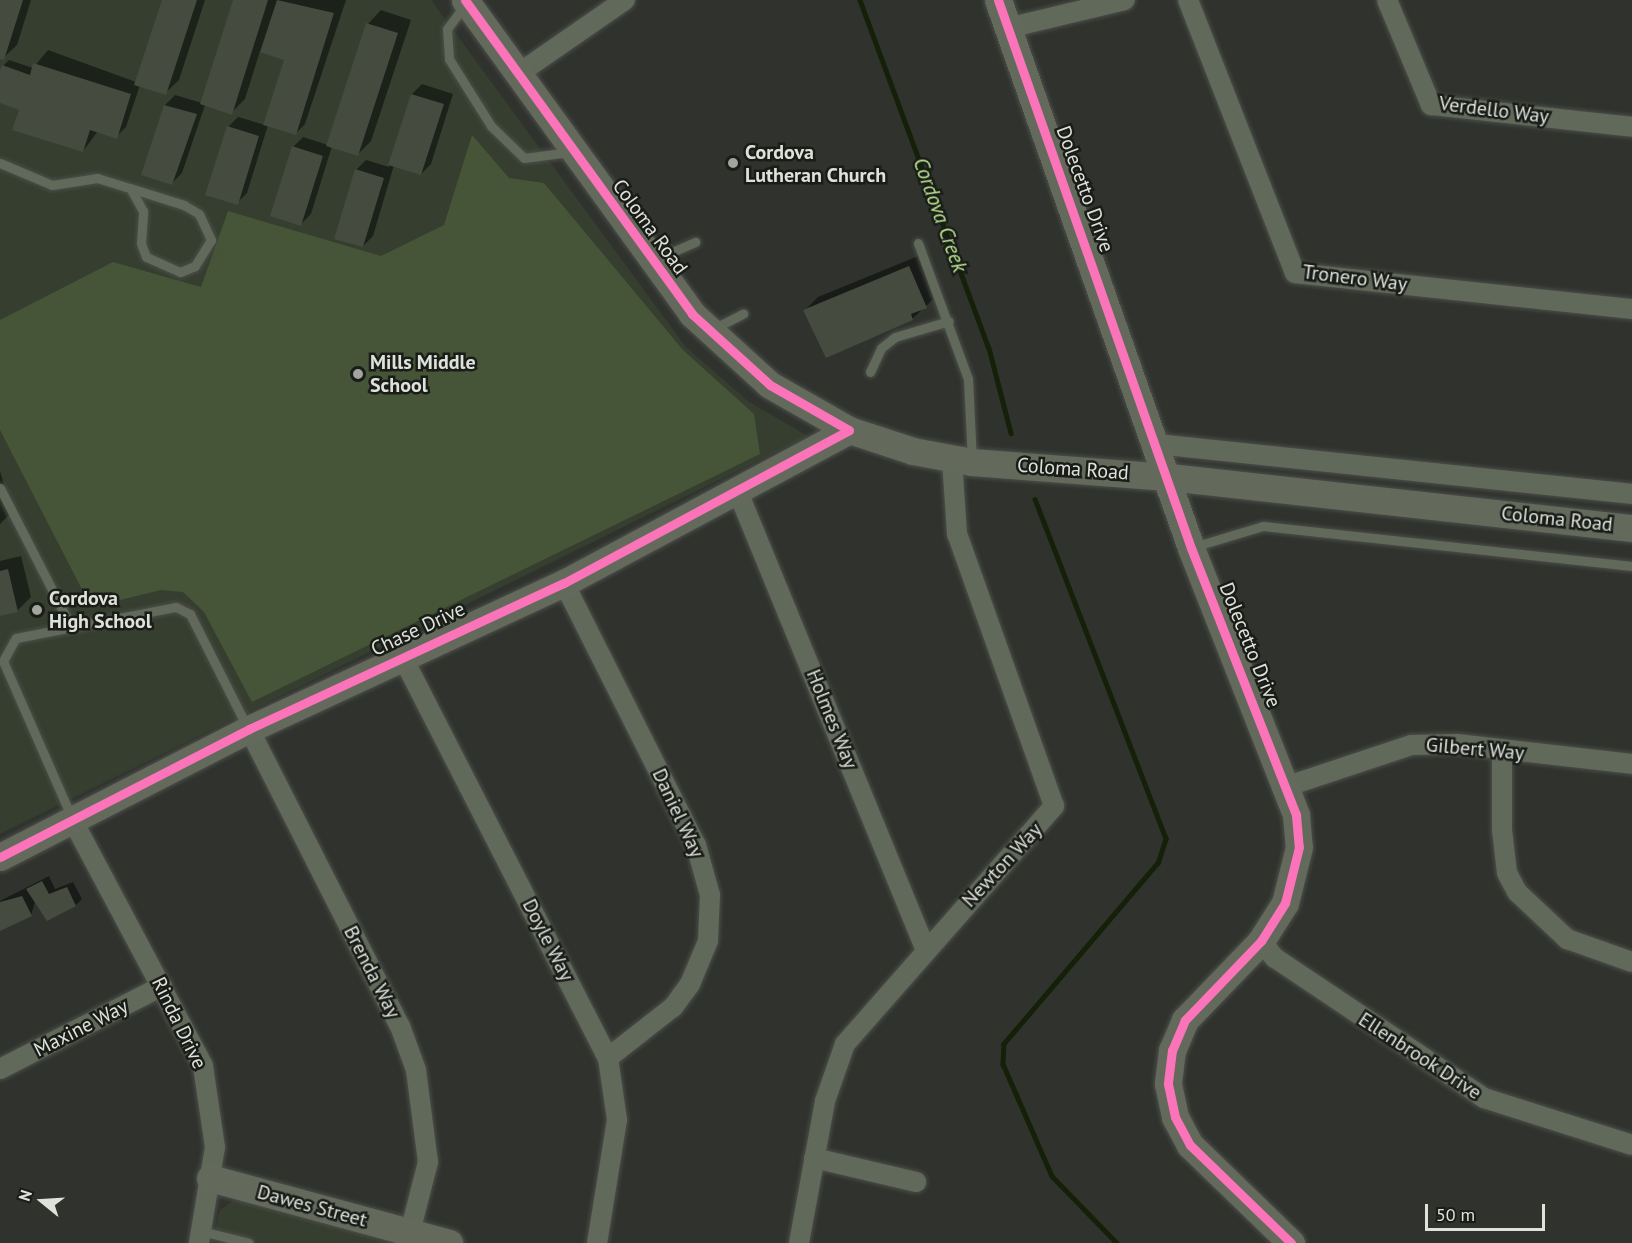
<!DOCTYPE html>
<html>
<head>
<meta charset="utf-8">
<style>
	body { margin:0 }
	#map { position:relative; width:1632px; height:1243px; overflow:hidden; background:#30332d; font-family:"PT Sans",sans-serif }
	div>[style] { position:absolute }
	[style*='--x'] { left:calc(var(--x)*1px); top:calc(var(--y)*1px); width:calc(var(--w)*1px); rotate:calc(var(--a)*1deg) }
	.built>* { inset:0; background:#363e2f }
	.green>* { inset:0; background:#465538 }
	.shadow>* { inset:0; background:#0007 }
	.stream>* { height:4.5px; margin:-2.25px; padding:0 2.25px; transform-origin:2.25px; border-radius:2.25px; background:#142007 }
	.building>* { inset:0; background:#454b3e }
	.roads { filter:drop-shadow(0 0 2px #4c4e4a) drop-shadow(0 0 2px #4c4e4a) }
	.lane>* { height:9px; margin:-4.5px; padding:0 4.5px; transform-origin:4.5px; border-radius:4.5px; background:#61695b }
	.street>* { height:20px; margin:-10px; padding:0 10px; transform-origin:10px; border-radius:10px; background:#61695b }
	.secondary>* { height:27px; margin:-13.5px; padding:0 13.5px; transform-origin:13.5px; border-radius:13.5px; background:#636a5c }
	.cycleway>* { height:9px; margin:-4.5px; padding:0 4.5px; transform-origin:4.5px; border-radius:4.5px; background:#fb73b8 }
	.dots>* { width:16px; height:16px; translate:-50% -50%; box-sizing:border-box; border:3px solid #191c17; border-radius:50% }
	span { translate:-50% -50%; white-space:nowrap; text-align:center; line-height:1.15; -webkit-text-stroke:5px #191c17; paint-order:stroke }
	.street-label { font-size:20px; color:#dee2db }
	.poi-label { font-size:20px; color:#dee2db; font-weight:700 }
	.left { translate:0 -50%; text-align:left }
	.water-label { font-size:21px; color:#b9e392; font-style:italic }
	.north { position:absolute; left:12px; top:1171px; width:60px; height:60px; -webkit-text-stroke:4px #191c17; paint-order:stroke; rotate:288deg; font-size:16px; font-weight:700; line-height:24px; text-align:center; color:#dee2db }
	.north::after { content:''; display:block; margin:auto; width:21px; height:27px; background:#dee2db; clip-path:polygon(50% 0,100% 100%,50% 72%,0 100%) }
	.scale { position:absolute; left:1425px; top:1204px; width:120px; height:27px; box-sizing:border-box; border:3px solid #dee2db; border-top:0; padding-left:8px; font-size:18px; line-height:21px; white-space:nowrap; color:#dee2db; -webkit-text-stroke:4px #191c17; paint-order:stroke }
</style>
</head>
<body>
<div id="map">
	<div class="built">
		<div style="clip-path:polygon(0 0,431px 0,685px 346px,749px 402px,808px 436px,0 834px)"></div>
		<div style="clip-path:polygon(234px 1200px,241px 1201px,397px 1243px,212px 1243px,220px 1210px)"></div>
	</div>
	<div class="green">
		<div style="clip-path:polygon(472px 135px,509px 178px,544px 183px,683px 350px,754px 414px,760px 454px,252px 702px,204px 612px,183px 592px,161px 590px,91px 607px,0 430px,0 320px,113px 262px,201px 287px,228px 211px,381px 256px,444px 225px)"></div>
	</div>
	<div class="shadow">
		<div style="clip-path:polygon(0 0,31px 0,17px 45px,3px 58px)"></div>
		<div style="clip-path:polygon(163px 0,205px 0,179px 80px,165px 93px,140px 85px,126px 127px,116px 137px,98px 131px,83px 151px,22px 104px,0 102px,3px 66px,9px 60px,33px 68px,48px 50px,136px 82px)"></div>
		<div style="clip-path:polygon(234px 0,346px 0,305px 124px,295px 134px,268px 125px,247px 193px,237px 203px,228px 127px,238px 117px,265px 125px,286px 59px,260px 51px,245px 99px,231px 113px,205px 105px,182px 173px,172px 183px,165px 105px,175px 95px,202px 103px)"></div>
		<div style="clip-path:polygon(381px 10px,411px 20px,371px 141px,358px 154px,332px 146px,311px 214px,301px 224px,293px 147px,303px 137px,328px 145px,368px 24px)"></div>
		<div style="clip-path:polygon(422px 84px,453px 94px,431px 164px,421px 174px,394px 165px,373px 236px,363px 246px,356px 170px,366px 160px,389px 167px,412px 94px)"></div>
		<div style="clip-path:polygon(923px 254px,940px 293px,912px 319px,805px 310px,818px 297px)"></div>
		<div style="clip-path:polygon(0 471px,12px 512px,0 524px)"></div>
		<div style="clip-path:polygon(21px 556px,31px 597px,17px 611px,0 615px,0 561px)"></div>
		<div style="clip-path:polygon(49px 876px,55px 889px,73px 882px,82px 899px,76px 905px,35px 902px,31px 915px,0 930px,0 901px)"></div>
	</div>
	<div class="stream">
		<div style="--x:860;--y:0;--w:371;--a:69.7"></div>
		<div style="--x:989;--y:348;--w:88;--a:75.5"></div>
		<div style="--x:1035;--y:499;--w:364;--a:68.9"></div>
		<div style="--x:1166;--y:839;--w:25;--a:108"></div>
		<div style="--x:1158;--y:863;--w:238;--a:130.4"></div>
		<div style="--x:1004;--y:1044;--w:20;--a:93"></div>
		<div style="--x:1003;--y:1064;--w:122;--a:66.4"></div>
		<div style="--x:1052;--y:1176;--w:93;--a:45.9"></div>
	</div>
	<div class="building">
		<div style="clip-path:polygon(0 0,23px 0,4px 60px,0 59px)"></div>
		<div style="clip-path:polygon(162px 0,197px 0,166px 95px,134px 85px)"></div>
		<div style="clip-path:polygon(233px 0,268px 0,232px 115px,200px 104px)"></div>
		<div style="clip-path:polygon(277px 0,334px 13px,296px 135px,263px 125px,284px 60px,260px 52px)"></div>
		<div style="clip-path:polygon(366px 23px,398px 33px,358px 156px,326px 146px)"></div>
		<div style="clip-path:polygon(33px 63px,131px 94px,117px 139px,90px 130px,83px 152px,12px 130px,19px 110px,0 103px,0 70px,2px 65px,30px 75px)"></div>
		<div style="clip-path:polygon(411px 94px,444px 104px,421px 175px,388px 165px)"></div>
		<div style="clip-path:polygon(164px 105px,197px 114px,172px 185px,141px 175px)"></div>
		<div style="clip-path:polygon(227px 126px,259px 136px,238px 205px,205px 195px)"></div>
		<div style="clip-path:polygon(292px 146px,323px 156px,301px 226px,270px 216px)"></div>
		<div style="clip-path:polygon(355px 169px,384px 178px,363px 247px,334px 239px)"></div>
		<div style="clip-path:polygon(909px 266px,927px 308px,911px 314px,913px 320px,826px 358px,803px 310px)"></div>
		<div style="clip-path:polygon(8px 569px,18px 612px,0 616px,0 571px)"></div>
		<div style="clip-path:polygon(42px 881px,49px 894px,67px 887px,76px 906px,47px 921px,26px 889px)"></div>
		<div style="clip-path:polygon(22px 896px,32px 916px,0 931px,0 902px)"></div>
	</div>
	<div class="roads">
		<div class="lane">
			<div style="--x:465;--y:5;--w:30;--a:127"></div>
			<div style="--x:447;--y:29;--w:30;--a:86"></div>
			<div style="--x:449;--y:59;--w:79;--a:57.9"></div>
			<div style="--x:491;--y:126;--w:46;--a:44.1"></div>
			<div style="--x:524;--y:158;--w:46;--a:-7.4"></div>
			<div style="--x:0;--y:163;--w:56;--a:22.9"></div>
			<div style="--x:52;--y:185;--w:46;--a:-8.8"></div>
			<div style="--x:97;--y:178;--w:34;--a:17"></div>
			<div style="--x:130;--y:188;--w:57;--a:17.5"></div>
			<div style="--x:184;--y:205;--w:17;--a:31"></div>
			<div style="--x:199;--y:214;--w:29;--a:65"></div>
			<div style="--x:211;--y:240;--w:31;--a:122"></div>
			<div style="--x:195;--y:266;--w:16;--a:158"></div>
			<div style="--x:180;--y:272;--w:37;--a:-156"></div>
			<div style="--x:146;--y:257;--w:15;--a:-110"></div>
			<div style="--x:141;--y:243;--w:32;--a:-86"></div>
			<div style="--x:143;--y:211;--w:26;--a:-119"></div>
			<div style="--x:918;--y:243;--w:145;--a:69.8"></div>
			<div style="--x:968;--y:379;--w:81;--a:87.2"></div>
			<div style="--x:656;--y:259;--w:43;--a:-23.6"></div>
			<div style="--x:713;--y:329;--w:34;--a:-27"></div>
			<div style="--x:870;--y:372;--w:26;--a:-65"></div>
			<div style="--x:881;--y:348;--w:18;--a:-38"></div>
			<div style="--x:895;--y:337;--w:56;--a:-16.5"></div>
			<div style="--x:0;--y:488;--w:156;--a:62.9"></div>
			<div style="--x:1193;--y:547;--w:73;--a:-16.7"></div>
			<div style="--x:1263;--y:526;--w:371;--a:6.2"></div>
			<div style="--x:71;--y:816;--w:169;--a:-113.7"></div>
			<div style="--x:3;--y:661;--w:26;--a:-61"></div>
			<div style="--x:16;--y:638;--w:163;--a:-11"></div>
			<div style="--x:176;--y:607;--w:16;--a:27"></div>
			<div style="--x:190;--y:614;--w:127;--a:63.2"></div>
			<div style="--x:201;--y:1231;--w:49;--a:14"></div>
		</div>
		<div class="street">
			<div style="--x:1188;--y:0;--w:293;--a:68.6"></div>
			<div style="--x:1295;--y:273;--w:339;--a:6.1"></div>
			<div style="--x:1387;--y:0;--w:114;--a:67.3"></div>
			<div style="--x:1431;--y:105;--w:202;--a:6.2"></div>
			<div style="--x:1008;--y:28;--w:120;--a:-13.5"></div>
			<div style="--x:518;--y:74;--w:130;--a:-34.7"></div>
			<div style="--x:1157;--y:444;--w:478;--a:6"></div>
			<div style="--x:738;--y:492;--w:492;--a:67.7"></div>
			<div style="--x:564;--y:583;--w:293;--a:63.3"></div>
			<div style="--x:696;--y:845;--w:52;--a:74.4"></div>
			<div style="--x:710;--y:895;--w:46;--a:92.5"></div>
			<div style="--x:708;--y:941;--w:47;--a:112.7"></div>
			<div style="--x:690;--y:984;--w:29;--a:126"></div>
			<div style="--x:673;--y:1007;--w:83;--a:141.9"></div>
			<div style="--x:402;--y:656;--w:452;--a:62.9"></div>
			<div style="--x:608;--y:1058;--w:63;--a:81.7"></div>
			<div style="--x:617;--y:1120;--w:125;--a:99.2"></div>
			<div style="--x:249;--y:729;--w:333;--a:63.1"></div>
			<div style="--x:400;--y:1026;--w:47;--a:70"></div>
			<div style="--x:416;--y:1070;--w:93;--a:82.6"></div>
			<div style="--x:428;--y:1162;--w:72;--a:104.4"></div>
			<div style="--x:1502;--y:751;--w:79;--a:90"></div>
			<div style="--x:1502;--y:830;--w:43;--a:83.4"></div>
			<div style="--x:1507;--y:873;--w:21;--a:62"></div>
			<div style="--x:1517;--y:892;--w:69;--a:43.2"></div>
			<div style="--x:1567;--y:939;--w:69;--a:19.5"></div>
			<div style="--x:1288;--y:786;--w:130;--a:-18.4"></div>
			<div style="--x:1411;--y:745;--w:46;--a:-1.2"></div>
			<div style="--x:1457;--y:744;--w:176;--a:6.5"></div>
			<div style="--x:73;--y:821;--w:277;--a:62"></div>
			<div style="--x:203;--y:1066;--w:82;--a:81.6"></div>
			<div style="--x:215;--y:1147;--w:97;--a:99.5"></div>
			<div style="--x:1261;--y:941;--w:22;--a:51"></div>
			<div style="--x:1275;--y:958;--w:252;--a:33.8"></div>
			<div style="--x:1484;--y:1098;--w:155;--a:17.6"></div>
			<div style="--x:0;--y:1069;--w:182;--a:-27.1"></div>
			<div style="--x:814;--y:1158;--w:105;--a:13.2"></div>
			<div style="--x:799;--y:1243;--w:144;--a:-79.6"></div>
			<div style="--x:825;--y:1101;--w:60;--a:-70.7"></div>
			<div style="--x:845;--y:1044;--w:317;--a:-48.7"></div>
			<div style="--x:1054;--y:806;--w:289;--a:-109.6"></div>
			<div style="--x:957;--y:534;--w:74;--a:-93.9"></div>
		</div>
		<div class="secondary">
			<div style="--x:465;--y:0;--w:387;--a:54.1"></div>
			<div style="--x:692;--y:314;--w:105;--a:42.3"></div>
			<div style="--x:770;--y:385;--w:91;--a:29.7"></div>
			<div style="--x:849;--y:430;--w:67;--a:18.2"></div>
			<div style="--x:913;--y:451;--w:60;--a:10.6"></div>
			<div style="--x:972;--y:462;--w:198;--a:4.4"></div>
			<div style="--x:1169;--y:477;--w:466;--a:6.3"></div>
			<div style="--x:998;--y:0;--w:581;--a:70.6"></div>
			<div style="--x:1191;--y:548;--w:287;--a:68.5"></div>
			<div style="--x:1296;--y:815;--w:32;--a:85"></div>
			<div style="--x:1299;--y:847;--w:58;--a:104"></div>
			<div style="--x:1285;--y:903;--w:45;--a:122.3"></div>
			<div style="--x:1261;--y:941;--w:110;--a:133.9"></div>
			<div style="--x:1185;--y:1020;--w:33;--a:113"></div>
			<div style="--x:1172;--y:1050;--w:34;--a:97"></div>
			<div style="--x:1168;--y:1084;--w:34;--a:78"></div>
			<div style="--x:1175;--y:1117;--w:32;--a:62"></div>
			<div style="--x:1190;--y:1145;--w:141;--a:44.1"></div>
			<div style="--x:0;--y:857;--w:280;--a:-27.2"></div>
			<div style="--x:249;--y:729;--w:347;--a:-24.9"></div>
			<div style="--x:564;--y:583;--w:323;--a:-28.2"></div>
			<div style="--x:210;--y:1178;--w:248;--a:15.2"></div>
		</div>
	</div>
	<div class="cycleway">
		<div style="--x:465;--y:0;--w:387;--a:54.1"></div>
		<div style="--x:692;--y:314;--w:105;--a:42.3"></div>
		<div style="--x:770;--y:385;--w:91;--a:29.7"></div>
		<div style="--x:998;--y:0;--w:581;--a:70.6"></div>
		<div style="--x:1191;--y:548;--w:287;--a:68.5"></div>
		<div style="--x:1296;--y:815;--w:32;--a:85"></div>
		<div style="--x:1299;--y:847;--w:58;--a:104"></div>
		<div style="--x:1285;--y:903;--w:45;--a:122.3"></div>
		<div style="--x:1261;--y:941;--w:110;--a:133.9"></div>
		<div style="--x:1185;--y:1020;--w:33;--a:113"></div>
		<div style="--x:1172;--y:1050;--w:34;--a:97"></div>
		<div style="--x:1168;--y:1084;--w:34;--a:78"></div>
		<div style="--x:1175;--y:1117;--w:32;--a:62"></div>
		<div style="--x:1190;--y:1145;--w:141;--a:44.1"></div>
		<div style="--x:0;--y:857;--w:280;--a:-27.2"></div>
		<div style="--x:249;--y:729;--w:347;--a:-24.9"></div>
		<div style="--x:564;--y:583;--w:323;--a:-28.2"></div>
	</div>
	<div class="dots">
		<div style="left:733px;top:163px;background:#a1a59e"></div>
		<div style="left:358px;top:374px;background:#a1a59e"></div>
		<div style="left:37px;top:610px;background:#a1a59e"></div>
	</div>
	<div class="street-label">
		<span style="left:1494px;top:110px;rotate:7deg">Verdello Way</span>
		<span style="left:1085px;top:189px;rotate:70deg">Dolecetto Drive</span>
		<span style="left:650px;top:227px;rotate:54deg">Coloma Road</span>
		<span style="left:1355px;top:278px;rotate:7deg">Tronero Way</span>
		<span style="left:1073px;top:469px;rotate:4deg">Coloma Road</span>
		<span style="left:1557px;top:519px;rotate:6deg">Coloma Road</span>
		<span style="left:418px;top:629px;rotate:-25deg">Chase Drive</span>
		<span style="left:1250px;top:645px;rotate:68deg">Dolecetto Drive</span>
		<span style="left:832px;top:719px;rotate:68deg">Holmes Way</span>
		<span style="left:1475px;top:749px;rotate:5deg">Gilbert Way</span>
		<span style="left:678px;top:813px;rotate:65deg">Daniel Way</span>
		<span style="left:1002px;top:865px;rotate:-47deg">Newton Way</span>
		<span style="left:548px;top:940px;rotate:63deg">Doyle Way</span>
		<span style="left:372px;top:972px;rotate:63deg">Brenda Way</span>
		<span style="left:179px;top:1023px;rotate:64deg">Rinda Drive</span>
		<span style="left:81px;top:1028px;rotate:-27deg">Maxine Way</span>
		<span style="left:1420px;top:1056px;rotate:33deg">Ellenbrook Drive</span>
		<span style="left:312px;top:1206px;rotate:15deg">Dawes Street</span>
	</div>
	<div class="poi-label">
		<span class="left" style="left:745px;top:164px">Cordova<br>Lutheran Church</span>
		<span class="left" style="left:370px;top:374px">Mills Middle<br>School</span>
		<span class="left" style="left:49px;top:610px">Cordova<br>High School</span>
	</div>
	<div class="water-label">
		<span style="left:940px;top:215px;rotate:70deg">Cordova Creek</span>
	</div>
	<div class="north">N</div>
	<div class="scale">50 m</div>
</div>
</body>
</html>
